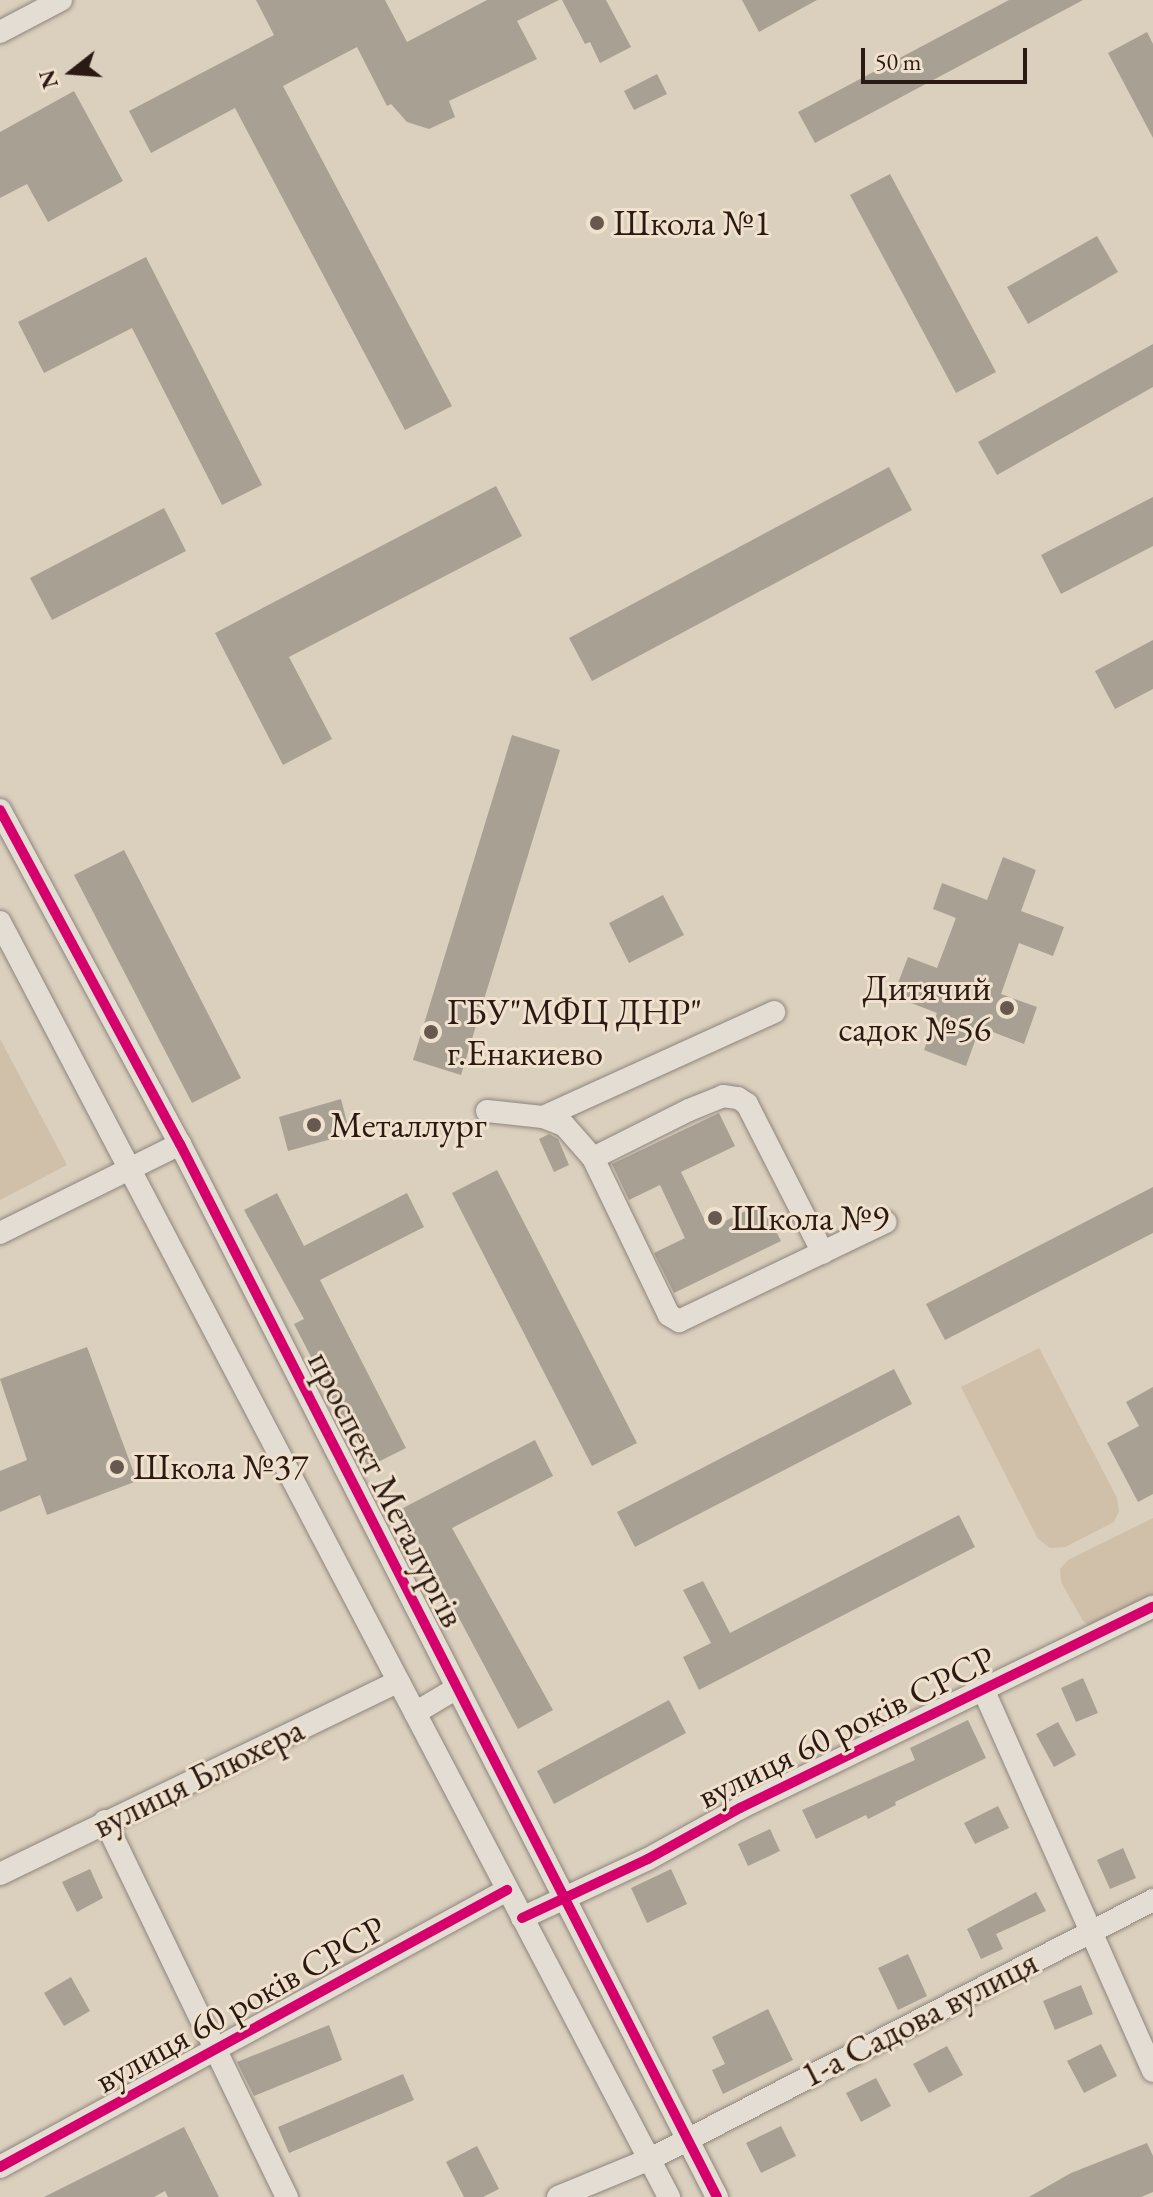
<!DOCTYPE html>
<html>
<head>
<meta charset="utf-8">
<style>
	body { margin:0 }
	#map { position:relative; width:1153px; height:2197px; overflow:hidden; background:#dbcfbe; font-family:"EB Garamond",serif }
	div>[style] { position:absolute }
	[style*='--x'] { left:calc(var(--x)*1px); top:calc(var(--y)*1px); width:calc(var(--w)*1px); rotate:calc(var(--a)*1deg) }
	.green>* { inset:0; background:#d0bfa9 }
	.building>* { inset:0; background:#a9a094 }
	.roads { filter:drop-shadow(0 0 2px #8e857b) drop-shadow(0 0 2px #8e857b) }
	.minor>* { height:22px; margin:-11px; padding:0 11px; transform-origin:11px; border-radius:11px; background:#e3ddd4 }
	.cycleway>* { height:10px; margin:-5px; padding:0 5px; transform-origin:5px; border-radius:5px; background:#d6006c }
	.dots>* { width:22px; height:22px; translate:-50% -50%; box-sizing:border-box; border:4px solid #efe1cd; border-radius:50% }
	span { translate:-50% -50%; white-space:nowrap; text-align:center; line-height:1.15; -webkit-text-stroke:6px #efe1cd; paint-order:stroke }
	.poi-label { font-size:36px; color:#2a1a13 }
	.left { translate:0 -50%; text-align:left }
	.right { translate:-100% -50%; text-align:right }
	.street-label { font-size:36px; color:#2a1a13 }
	.north { position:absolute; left:32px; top:32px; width:80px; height:80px; -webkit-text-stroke:6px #efe1cd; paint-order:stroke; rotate:253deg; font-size:22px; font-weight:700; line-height:32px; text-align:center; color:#2a1a13 }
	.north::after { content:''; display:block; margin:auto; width:28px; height:36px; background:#2a1a13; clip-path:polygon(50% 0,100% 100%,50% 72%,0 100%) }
	.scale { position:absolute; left:861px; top:48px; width:166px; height:36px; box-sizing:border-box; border:4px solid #2a1a13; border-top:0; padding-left:10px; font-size:24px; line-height:28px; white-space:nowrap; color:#2a1a13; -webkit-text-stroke:6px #efe1cd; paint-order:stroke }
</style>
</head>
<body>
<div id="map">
	<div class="green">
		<div style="clip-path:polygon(0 1039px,67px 1165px,0 1200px)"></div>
		<div style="clip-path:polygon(1039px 1348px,1117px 1498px,1119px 1511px,1114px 1522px,1065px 1547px,1050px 1548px,1038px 1539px,961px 1387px)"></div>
		<div style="clip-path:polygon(1153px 1518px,1153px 1596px,1089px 1626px,1083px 1621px,1061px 1582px,1060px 1569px,1068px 1560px)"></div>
	</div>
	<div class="building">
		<div style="clip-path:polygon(256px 0,385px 0,407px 42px,487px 0,559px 0,517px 21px,537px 59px,449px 101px,455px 117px,429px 129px,407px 122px,391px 104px,387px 106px,357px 47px,283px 86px,452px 406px,405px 430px,235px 108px,151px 153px,129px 111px,274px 35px)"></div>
		<div style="clip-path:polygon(562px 0,606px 0,631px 47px,600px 63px,590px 42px,585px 44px)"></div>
		<div style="clip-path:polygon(742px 0,817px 0,759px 32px)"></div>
		<div style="clip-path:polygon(1009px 0,1083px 0,815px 143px,798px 112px)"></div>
		<div style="clip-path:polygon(1147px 32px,1153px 44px,1153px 138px,1108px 53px)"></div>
		<div style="clip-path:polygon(657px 74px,667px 94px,634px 110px,624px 91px)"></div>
		<div style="clip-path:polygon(74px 91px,123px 181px,48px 222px,27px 184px,0 198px,0 132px)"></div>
		<div style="clip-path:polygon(890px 174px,996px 372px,956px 393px,850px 195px)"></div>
		<div style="clip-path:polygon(1097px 236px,1118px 272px,1028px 324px,1007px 287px)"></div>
		<div style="clip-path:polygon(146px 257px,262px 485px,222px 505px,132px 328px,44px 373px,18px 322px)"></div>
		<div style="clip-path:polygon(1153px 344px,1153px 387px,997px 475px,978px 442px)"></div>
		<div style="clip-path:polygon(889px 467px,912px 510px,592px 681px,569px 638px)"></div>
		<div style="clip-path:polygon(496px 486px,522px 536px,289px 657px,332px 739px,283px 765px,215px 633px)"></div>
		<div style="clip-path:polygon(1153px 497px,1153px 546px,1061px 594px,1041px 555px)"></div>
		<div style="clip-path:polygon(164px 508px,186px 551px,52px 620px,30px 578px)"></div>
		<div style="clip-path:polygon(1153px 640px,1153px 689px,1115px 709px,1095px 671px)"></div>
		<div style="clip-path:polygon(512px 735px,560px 750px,461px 1075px,413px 1060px)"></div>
		<div style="clip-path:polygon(124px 850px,241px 1078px,192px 1103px,74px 875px)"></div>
		<div style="clip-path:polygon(1003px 857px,1036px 870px,1021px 911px,1064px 927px,1053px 956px,1019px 943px,1001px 994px,1037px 1007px,1024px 1044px,980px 1027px,966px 1066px,924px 1050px,937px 1013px,893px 996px,908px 957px,937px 968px,956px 918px,933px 909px,942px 883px,987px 900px)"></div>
		<div style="clip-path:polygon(663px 895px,684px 935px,629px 963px,609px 923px)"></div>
		<div style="clip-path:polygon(341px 1099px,350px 1134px,288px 1151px,279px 1117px)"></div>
		<div style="clip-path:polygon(719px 1113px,735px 1146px,681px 1172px,709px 1229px,762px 1203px,781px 1241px,674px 1293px,654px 1253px,685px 1238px,660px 1185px,629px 1200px,612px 1164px)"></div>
		<div style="clip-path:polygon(549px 1134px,558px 1139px,569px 1165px,554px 1172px,539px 1139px)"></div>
		<div style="clip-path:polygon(497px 1170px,637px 1443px,592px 1466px,452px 1193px)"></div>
		<div style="clip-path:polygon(1153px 1187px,1153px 1233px,945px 1340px,926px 1304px)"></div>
		<div style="clip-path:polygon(277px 1193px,304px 1246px,407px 1193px,424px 1227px,320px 1280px,406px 1448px,368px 1467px,294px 1324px,304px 1319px,244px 1210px)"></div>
		<div style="clip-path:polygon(87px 1347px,137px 1481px,47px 1515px,40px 1495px,0 1512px,0 1471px,27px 1460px,0 1379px)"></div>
		<div style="clip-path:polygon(894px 1369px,912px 1404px,635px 1547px,617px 1512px)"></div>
		<div style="clip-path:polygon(1153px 1387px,1153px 1494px,1138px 1502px,1107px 1443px,1139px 1426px,1126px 1402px)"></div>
		<div style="clip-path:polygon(535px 1440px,553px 1476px,452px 1528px,553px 1710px,518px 1729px,401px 1509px)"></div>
		<div style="clip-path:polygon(959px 1515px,975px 1547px,699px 1690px,683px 1657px,711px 1643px,683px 1590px,703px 1581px,730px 1633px)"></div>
		<div style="clip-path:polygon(1083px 1678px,1098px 1713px,1076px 1722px,1061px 1688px)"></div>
		<div style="clip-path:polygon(669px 1700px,686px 1733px,554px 1804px,537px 1771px)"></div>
		<div style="clip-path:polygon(968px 1720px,986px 1758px,895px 1802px,896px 1805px,868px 1819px,866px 1815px,816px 1839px,802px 1810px,915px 1760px,910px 1748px)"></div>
		<div style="clip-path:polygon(1058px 1722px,1076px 1755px,1054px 1767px,1036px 1734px)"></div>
		<div style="clip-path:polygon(998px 1806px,1009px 1828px,975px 1844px,964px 1823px)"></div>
		<div style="clip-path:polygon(770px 1829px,780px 1851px,748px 1866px,738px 1844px)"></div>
		<div style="clip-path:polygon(1123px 1848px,1136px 1878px,1110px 1889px,1097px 1860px)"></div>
		<div style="clip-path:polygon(90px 1869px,103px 1898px,77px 1912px,62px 1882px)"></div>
		<div style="clip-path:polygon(671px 1869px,687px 1904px,647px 1923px,631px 1888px)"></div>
		<div style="clip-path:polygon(1036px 1892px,1046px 1911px,996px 1934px,1003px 1949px,981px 1959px,967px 1929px)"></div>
		<div style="clip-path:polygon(908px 1954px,927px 1996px,898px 2010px,878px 1968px)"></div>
		<div style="clip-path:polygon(71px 1977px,90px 2011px,64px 2026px,44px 1993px)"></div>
		<div style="clip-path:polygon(1081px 1985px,1093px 2014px,1055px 2030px,1043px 2001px)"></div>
		<div style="clip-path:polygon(768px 2009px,793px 2060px,723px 2094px,712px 2070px,725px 2064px,712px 2037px)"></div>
		<div style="clip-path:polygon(329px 2025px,342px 2060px,254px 2096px,237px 2062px)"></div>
		<div style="clip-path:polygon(1101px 2044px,1117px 2076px,1084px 2093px,1067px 2061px)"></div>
		<div style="clip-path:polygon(947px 2046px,963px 2075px,929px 2093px,913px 2064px)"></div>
		<div style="clip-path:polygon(403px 2074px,414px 2100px,289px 2153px,278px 2127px)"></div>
		<div style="clip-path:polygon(876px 2078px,891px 2106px,861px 2122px,846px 2093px)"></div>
		<div style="clip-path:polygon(781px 2126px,796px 2156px,761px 2173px,746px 2143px)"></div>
		<div style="clip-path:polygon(184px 2127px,219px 2197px,168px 2197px,165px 2191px,154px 2197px,44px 2197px)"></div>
		<div style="clip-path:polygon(1147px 2143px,1153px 2156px,1153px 2192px,1141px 2197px,1029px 2197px,1071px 2173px)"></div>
		<div style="clip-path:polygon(477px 2146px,499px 2189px,483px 2197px,464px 2197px,446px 2162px)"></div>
	</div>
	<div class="roads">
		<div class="minor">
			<div style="--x:0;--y:32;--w:69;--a:-27.7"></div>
			<div style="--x:0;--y:810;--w:379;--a:61.7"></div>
			<div style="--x:180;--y:1144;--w:1182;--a:62.98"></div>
			<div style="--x:0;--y:922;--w:1440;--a:62.31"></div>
			<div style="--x:487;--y:1111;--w:56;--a:6.1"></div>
			<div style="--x:543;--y:1117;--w:22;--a:21"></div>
			<div style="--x:564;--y:1125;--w:44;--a:48.7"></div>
			<div style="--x:593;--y:1158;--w:174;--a:64.2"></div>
			<div style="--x:669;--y:1315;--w:12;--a:31"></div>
			<div style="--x:679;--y:1321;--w:229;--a:-25.6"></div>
			<div style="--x:543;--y:1117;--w:254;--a:-24.4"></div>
			<div style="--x:593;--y:1158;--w:107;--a:-26.6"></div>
			<div style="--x:689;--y:1110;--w:37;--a:-22"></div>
			<div style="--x:723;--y:1096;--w:15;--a:8"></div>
			<div style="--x:738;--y:1098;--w:11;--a:34"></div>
			<div style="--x:747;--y:1104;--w:167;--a:63"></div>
			<div style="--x:0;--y:1233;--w:201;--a:-26.3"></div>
			<div style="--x:983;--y:1689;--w:418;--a:66"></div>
			<div style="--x:415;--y:1713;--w:49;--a:-30.8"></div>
			<div style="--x:105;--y:1821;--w:418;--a:64.2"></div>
			<div style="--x:0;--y:1874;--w:442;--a:-25.8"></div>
			<div style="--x:522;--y:1918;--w:139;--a:-25.1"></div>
			<div style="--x:648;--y:1859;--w:105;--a:-29"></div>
			<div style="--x:740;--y:1808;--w:459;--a:-26"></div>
			<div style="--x:0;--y:2167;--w:578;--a:-28.65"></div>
			<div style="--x:558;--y:2197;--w:100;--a:-22.4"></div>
			<div style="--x:650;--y:2159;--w:566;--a:-27.24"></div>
		</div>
	</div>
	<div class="cycleway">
		<div style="--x:0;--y:810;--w:379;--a:61.7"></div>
		<div style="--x:180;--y:1144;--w:1182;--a:62.98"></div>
		<div style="--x:522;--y:1918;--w:139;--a:-25.1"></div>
		<div style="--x:648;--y:1859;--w:105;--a:-29"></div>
		<div style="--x:740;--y:1808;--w:459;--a:-26"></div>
		<div style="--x:0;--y:2167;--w:578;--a:-28.65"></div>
	</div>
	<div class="dots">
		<div style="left:597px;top:223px;background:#68594f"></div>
		<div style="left:1007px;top:1008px;background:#68594f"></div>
		<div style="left:431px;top:1032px;background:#68594f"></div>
		<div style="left:314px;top:1125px;background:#68594f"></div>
		<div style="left:715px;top:1218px;background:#68594f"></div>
		<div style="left:117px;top:1467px;background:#68594f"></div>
	</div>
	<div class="poi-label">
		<span class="left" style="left:613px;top:223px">Школа №1</span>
		<span class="right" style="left:991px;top:1008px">Дитячий<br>садок №56</span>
		<span class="left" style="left:447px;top:1032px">ГБУ"МФЦ ДНР"<br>г.Енакиево</span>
		<span class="left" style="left:330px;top:1125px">Металлург</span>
		<span class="left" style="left:731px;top:1218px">Школа №9</span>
		<span class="left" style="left:133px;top:1467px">Школа №37</span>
	</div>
	<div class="street-label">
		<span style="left:387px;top:1489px;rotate:63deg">проспект Металургів</span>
		<span style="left:846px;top:1727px;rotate:-26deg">вулиця 60 років СРСР</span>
		<span style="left:198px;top:1777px;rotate:-26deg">вулиця Блюхера</span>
		<span style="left:240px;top:2004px;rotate:-29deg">вулиця 60 років СРСР</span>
		<span style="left:919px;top:2018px;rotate:-27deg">1-а Садова вулиця</span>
	</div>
	<div class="north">N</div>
	<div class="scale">50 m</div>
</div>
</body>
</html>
